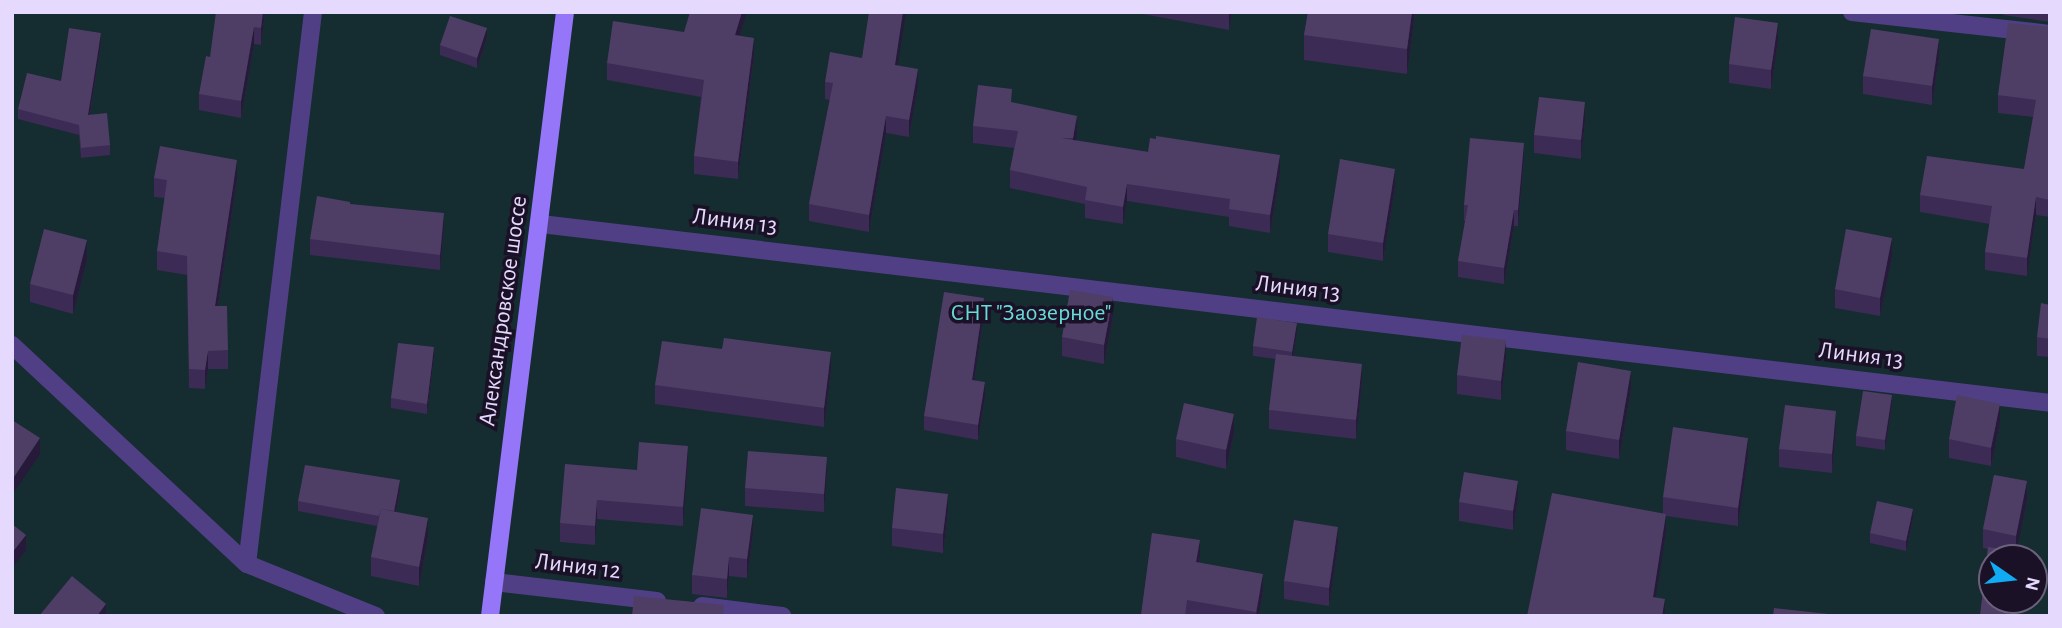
<!DOCTYPE html>
<html>
<head>
<meta charset="utf-8">
<style>
	body { margin:0 }
	#map { position:relative; width:2062px; height:628px; overflow:hidden; background:#1a1127; font-family:"Alegreya Sans",sans-serif }
	div>[style] { position:absolute }
	[style*='--x'] { left:calc(var(--x)*1px); top:calc(var(--y)*1px); width:calc(var(--w)*1px); rotate:calc(var(--a)*1deg) }
	.green>* { inset:0; background:#152c31 }
	.street>* { height:18px; margin:-9px; padding:0 9px; transform-origin:9px; border-radius:9px; background:#503f84 }
	.secondary>* { height:18px; margin:-9px; padding:0 9px; transform-origin:9px; border-radius:9px; background:#9576f8 }
	.wall>* { inset:0; background:#3c2b54 }
	.shaded-wall>* { inset:0; background:#27193a }
	.building>* { inset:0; background:#4e3e66 }
	span { translate:-50% -50%; white-space:nowrap; text-align:center; line-height:1.15; -webkit-text-stroke:7px #1a1127; paint-order:stroke }
	.street-label { font-size:24px; color:#e5d9fd }
	.park-label { font-size:24px; color:#68dad7 }
	.frame { position:absolute; inset:0; border:14px solid #e5d9fd; pointer-events:none }
	.north { position:absolute; left:1978px; top:544px; width:70px; height:70px; box-sizing:border-box; background:#1a1127; border:2px solid #6b617d; border-radius:50%; rotate:104deg; font-size:19px; font-weight:700; line-height:28px; text-align:center; color:#e5d9fd }
	.north::after { content:''; display:block; margin:auto; width:24px; height:32px; background:#10abf3; clip-path:polygon(50% 0,100% 100%,50% 72%,0 100%) }
</style>
</head>
<body>
<div id="map">
	<div class="green">
		<div style="clip-path:polygon(evenodd,12px 12px,2050px 12px,2050px 616px,12px 616px,12px 12px,1992px 558px,2034px 558px,2034px 600px,1992px 600px,1992px 558px)"></div>
	</div>
	<div class="street">
		<div style="--x:1852;--y:12;--w:199;--a:6.3"></div>
		<div style="--x:541;--y:224;--w:1520;--a:6.76"></div>
		<div style="--x:12;--y:345;--w:321;--a:43"></div>
		<div style="--x:247;--y:564;--w:139;--a:22"></div>
		<div style="--x:247;--y:564;--w:556;--a:-83.18"></div>
		<div style="--x:494;--y:582;--w:164;--a:6.6"></div>
		<div style="--x:702;--y:606;--w:81;--a:7.1"></div>
	</div>
	<div class="secondary">
		<div style="--x:490;--y:616;--w:609;--a:-82.92"></div>
	</div>
	<div class="wall">
		<div style="clip-path:polygon(265px 12px,261px 45px,254px 44px,241px 118px,199px 110px,199px 94px,210px 57px)"></div>
		<div style="clip-path:polygon(746px 12px,740px 35px,754px 55px,738px 179px,694px 174px,694px 156px,701px 97px,607px 80px,607px 63px,684px 32px)"></div>
		<div style="clip-path:polygon(1132px 12px,1232px 12px,1229px 30px)"></div>
		<div style="clip-path:polygon(1308px 12px,1415px 12px,1407px 74px,1304px 60px,1304px 35px)"></div>
		<div style="clip-path:polygon(2003px 12px,2050px 12px,2050px 22px,2003px 15px)"></div>
		<div style="clip-path:polygon(2050px 27px,2050px 217px,2036px 215px,2027px 276px,1985px 270px,1985px 252px,1990px 224px,1920px 212px,1920px 195px,2024px 169px,2033px 117px,1998px 113px,1998px 95px)"></div>
		<div style="clip-path:polygon(487px 38px,477px 68px,440px 55px,440px 45px)"></div>
		<div style="clip-path:polygon(1778px 41px,1771px 89px,1729px 83px,1729px 64px)"></div>
		<div style="clip-path:polygon(101px 43px,90px 114px,110px 145px,110px 155px,81px 158px,79px 135px,18px 119px,18px 109px,61px 81px)"></div>
		<div style="clip-path:polygon(1939px 58px,1932px 105px,1863px 94px,1863px 76px)"></div>
		<div style="clip-path:polygon(898px 65px,918px 86px,909px 137px,886px 133px,869px 232px,809px 221px,809px 204px,830px 100px,825px 99px,825px 82px)"></div>
		<div style="clip-path:polygon(1012px 103px,1077px 134px,1075px 140px,1280px 173px,1270px 233px,1229px 226px,1229px 217px,1127px 201px,1123px 224px,1085px 218px,1085px 204px,1010px 188px,1010px 170px,1014px 148px,973px 143px,973px 126px)"></div>
		<div style="clip-path:polygon(1585px 121px,1581px 159px,1534px 153px,1534px 135px)"></div>
		<div style="clip-path:polygon(1524px 159px,1518px 226px,1514px 226px,1504px 284px,1458px 277px,1458px 261px,1465px 221px,1464px 221px,1464px 205px)"></div>
		<div style="clip-path:polygon(154px 178px,237px 179px,218px 306px,228px 350px,228px 369px,208px 369px,205px 389px,189px 388px,187px 275px,157px 270px,157px 251px,165px 198px,154px 197px)"></div>
		<div style="clip-path:polygon(1395px 187px,1383px 261px,1328px 252px,1328px 234px)"></div>
		<div style="clip-path:polygon(350px 204px,444px 228px,440px 270px,310px 255px,310px 239px)"></div>
		<div style="clip-path:polygon(1892px 257px,1880px 316px,1835px 308px,1835px 289px)"></div>
		<div style="clip-path:polygon(87px 259px,73px 314px,30px 302px,30px 284px)"></div>
		<div style="clip-path:polygon(2050px 305px,2050px 357px,2037px 356px,2037px 337px)"></div>
		<div style="clip-path:polygon(984px 313px,974px 380px,985px 397px,978px 440px,924px 430px,924px 416px)"></div>
		<div style="clip-path:polygon(1113px 316px,1104px 364px,1062px 356px,1062px 337px)"></div>
		<div style="clip-path:polygon(1297px 333px,1293px 356px,1362px 382px,1356px 439px,1269px 429px,1269px 410px,1275px 359px,1253px 356px,1253px 346px)"></div>
		<div style="clip-path:polygon(434px 357px,427px 414px,391px 408px,391px 398px)"></div>
		<div style="clip-path:polygon(1506px 359px,1501px 400px,1457px 394px,1457px 375px)"></div>
		<div style="clip-path:polygon(831px 371px,824px 427px,655px 404px,655px 385px)"></div>
		<div style="clip-path:polygon(1631px 389px,1619px 459px,1566px 450px,1566px 431px)"></div>
		<div style="clip-path:polygon(1892px 405px,1885px 450px,1856px 446px,1856px 436px)"></div>
		<div style="clip-path:polygon(2000px 423px,1991px 466px,1949px 458px,1949px 439px)"></div>
		<div style="clip-path:polygon(1836px 429px,1832px 473px,1779px 467px,1779px 449px)"></div>
		<div style="clip-path:polygon(1234px 433px,1226px 469px,1176px 457px,1176px 439px)"></div>
		<div style="clip-path:polygon(1748px 457px,1738px 526px,1666px 516px,1666px 532px,1655px 597px,1665px 616px,1527px 616px,1663px 514px,1663px 497px)"></div>
		<div style="clip-path:polygon(688px 464px,683px 526px,597px 519px,595px 545px,560px 542px,560px 523px,637px 470px)"></div>
		<div style="clip-path:polygon(1994px 475px,2027px 481px,2027px 500px,2016px 551px,2016px 558px,1992px 558px,1992px 600px,2012px 600px,2010px 616px,1980px 616px,1988px 549px,1983px 548px,1983px 529px)"></div>
		<div style="clip-path:polygon(827px 476px,824px 512px,745px 506px,745px 488px)"></div>
		<div style="clip-path:polygon(400px 490px,396px 512px,428px 537px,419px 586px,371px 576px,371px 557px,377px 526px,298px 511px,298px 501px)"></div>
		<div style="clip-path:polygon(1518px 499px,1513px 530px,1459px 521px,1459px 502px)"></div>
		<div style="clip-path:polygon(948px 512px,943px 553px,892px 546px,892px 528px)"></div>
		<div style="clip-path:polygon(1913px 519px,1906px 551px,1870px 543px,1870px 533px)"></div>
		<div style="clip-path:polygon(753px 533px,747px 578px,729px 576px,727px 598px,692px 594px,692px 575px)"></div>
		<div style="clip-path:polygon(1152px 533px,1200px 556px,1199px 562px,1263px 590px,1259px 616px,1141px 616px)"></div>
		<div style="clip-path:polygon(1338px 545px,1329px 606px,1284px 599px,1284px 581px)"></div>
	</div>
	<div class="shaded-wall">
		<div style="clip-path:polygon(263px 12px,265px 12px,261px 45px,261px 28px)"></div>
		<div style="clip-path:polygon(742px 12px,746px 12px,746px 14px,735px 52px,735px 35px)"></div>
		<div style="clip-path:polygon(903px 12px,906px 12px,895px 82px,895px 65px)"></div>
		<div style="clip-path:polygon(1229px 12px,1232px 12px,1229px 30px)"></div>
		<div style="clip-path:polygon(1412px 12px,1415px 12px,1407px 74px,1407px 49px)"></div>
		<div style="clip-path:polygon(1778px 23px,1778px 41px,1771px 89px,1771px 70px)"></div>
		<div style="clip-path:polygon(254px 27px,254px 44px,241px 118px,241px 101px)"></div>
		<div style="clip-path:polygon(487px 28px,487px 38px,477px 68px,477px 58px)"></div>
		<div style="clip-path:polygon(101px 33px,101px 43px,88px 125px,88px 115px)"></div>
		<div style="clip-path:polygon(754px 38px,754px 55px,738px 179px,738px 162px)"></div>
		<div style="clip-path:polygon(1939px 39px,1939px 58px,1932px 105px,1932px 86px)"></div>
		<div style="clip-path:polygon(918px 69px,918px 86px,909px 137px,909px 120px)"></div>
		<div style="clip-path:polygon(1585px 102px,1585px 121px,1581px 159px,1581px 140px)"></div>
		<div style="clip-path:polygon(886px 116px,886px 133px,869px 232px,869px 215px)"></div>
		<div style="clip-path:polygon(1077px 116px,1077px 134px,1073px 156px,1073px 138px)"></div>
		<div style="clip-path:polygon(1524px 143px,1524px 159px,1518px 226px,1518px 210px)"></div>
		<div style="clip-path:polygon(1280px 155px,1280px 173px,1270px 233px,1270px 215px)"></div>
		<div style="clip-path:polygon(237px 160px,237px 179px,215px 325px,215px 306px)"></div>
		<div style="clip-path:polygon(1395px 169px,1395px 187px,1383px 261px,1383px 243px)"></div>
		<div style="clip-path:polygon(1127px 184px,1127px 201px,1123px 224px,1123px 207px)"></div>
		<div style="clip-path:polygon(2036px 197px,2036px 215px,2027px 276px,2027px 258px)"></div>
		<div style="clip-path:polygon(1514px 210px,1514px 226px,1504px 284px,1504px 268px)"></div>
		<div style="clip-path:polygon(444px 213px,444px 228px,440px 270px,440px 255px)"></div>
		<div style="clip-path:polygon(1892px 238px,1892px 257px,1880px 316px,1880px 298px)"></div>
		<div style="clip-path:polygon(87px 240px,87px 259px,73px 314px,73px 295px)"></div>
		<div style="clip-path:polygon(1113px 297px,1113px 316px,1104px 364px,1104px 345px)"></div>
		<div style="clip-path:polygon(984px 298px,984px 313px,972px 395px,972px 380px)"></div>
		<div style="clip-path:polygon(1297px 323px,1297px 333px,1292px 362px,1292px 352px)"></div>
		<div style="clip-path:polygon(1506px 340px,1506px 359px,1501px 400px,1501px 381px)"></div>
		<div style="clip-path:polygon(434px 347px,434px 357px,427px 414px,427px 404px)"></div>
		<div style="clip-path:polygon(208px 351px,208px 369px,205px 389px,205px 370px)"></div>
		<div style="clip-path:polygon(831px 352px,831px 371px,824px 427px,824px 408px)"></div>
		<div style="clip-path:polygon(1362px 364px,1362px 382px,1356px 439px,1356px 420px)"></div>
		<div style="clip-path:polygon(1631px 371px,1631px 389px,1619px 459px,1619px 440px)"></div>
		<div style="clip-path:polygon(985px 382px,985px 397px,978px 440px,978px 425px)"></div>
		<div style="clip-path:polygon(1892px 395px,1892px 405px,1885px 450px,1885px 440px)"></div>
		<div style="clip-path:polygon(2000px 404px,2000px 423px,1991px 466px,1991px 448px)"></div>
		<div style="clip-path:polygon(1836px 411px,1836px 429px,1832px 473px,1832px 454px)"></div>
		<div style="clip-path:polygon(1234px 414px,1234px 433px,1226px 469px,1226px 450px)"></div>
		<div style="clip-path:polygon(40px 438px,40px 454px,12px 495px,12px 480px)"></div>
		<div style="clip-path:polygon(1748px 438px,1748px 457px,1738px 526px,1738px 508px)"></div>
		<div style="clip-path:polygon(688px 446px,688px 464px,683px 526px,683px 507px)"></div>
		<div style="clip-path:polygon(827px 457px,827px 476px,824px 512px,824px 494px)"></div>
		<div style="clip-path:polygon(400px 480px,400px 490px,393px 528px,393px 518px)"></div>
		<div style="clip-path:polygon(1518px 481px,1518px 499px,1513px 530px,1513px 511px)"></div>
		<div style="clip-path:polygon(2027px 481px,2027px 500px,2016px 554px,2016px 536px)"></div>
		<div style="clip-path:polygon(948px 494px,948px 512px,943px 553px,943px 534px)"></div>
		<div style="clip-path:polygon(597px 500px,597px 519px,595px 545px,595px 526px)"></div>
		<div style="clip-path:polygon(1913px 509px,1913px 519px,1906px 551px,1906px 541px)"></div>
		<div style="clip-path:polygon(1666px 514px,1666px 532px,1653px 614px,1653px 597px)"></div>
		<div style="clip-path:polygon(753px 515px,753px 533px,747px 578px,747px 559px)"></div>
		<div style="clip-path:polygon(428px 518px,428px 537px,419px 586px,419px 567px)"></div>
		<div style="clip-path:polygon(1338px 527px,1338px 545px,1329px 606px,1329px 588px)"></div>
		<div style="clip-path:polygon(26px 535px,26px 550px,12px 568px,12px 553px)"></div>
		<div style="clip-path:polygon(1200px 540px,1200px 556px,1196px 578px,1196px 562px)"></div>
		<div style="clip-path:polygon(729px 557px,729px 576px,727px 598px,727px 579px)"></div>
		<div style="clip-path:polygon(1263px 574px,1263px 590px,1259px 616px,1256px 616px)"></div>
		<div style="clip-path:polygon(1665px 599px,1665px 616px,1662px 616px)"></div>
		<div style="clip-path:polygon(2010px 600px,2012px 600px,2010px 616px,2008px 616px)"></div>
		<div style="clip-path:polygon(106px 604px,106px 616px,97px 616px)"></div>
	</div>
	<div class="building">
		<div style="clip-path:polygon(216px 12px,263px 12px,261px 28px,254px 27px,241px 101px,199px 94px,206px 56px,210px 57px)"></div>
		<div style="clip-path:polygon(690px 12px,742px 12px,735px 35px,754px 38px,738px 162px,694px 156px,704px 80px,607px 63px,613px 21px,684px 32px)"></div>
		<div style="clip-path:polygon(869px 12px,903px 12px,895px 65px,918px 69px,909px 120px,886px 116px,869px 215px,809px 204px,833px 83px,825px 82px,830px 52px,862px 58px)"></div>
		<div style="clip-path:polygon(1308px 12px,1412px 12px,1407px 49px,1304px 35px)"></div>
		<div style="clip-path:polygon(450px 16px,487px 28px,477px 58px,440px 45px)"></div>
		<div style="clip-path:polygon(1735px 17px,1778px 23px,1771px 70px,1729px 64px)"></div>
		<div style="clip-path:polygon(2008px 23px,2050px 27px,2050px 200px,2036px 197px,2027px 258px,1985px 252px,1992px 206px,1920px 195px,1927px 156px,2024px 169px,2036px 100px,1998px 95px)"></div>
		<div style="clip-path:polygon(69px 28px,101px 33px,88px 115px,107px 113px,110px 145px,81px 148px,79px 125px,18px 109px,27px 73px,61px 81px)"></div>
		<div style="clip-path:polygon(1871px 29px,1939px 39px,1932px 86px,1863px 76px)"></div>
		<div style="clip-path:polygon(978px 85px,1012px 89px,1011px 102px,1077px 116px,1073px 138px,1061px 138px,1148px 152px,1150px 138px,1156px 139px,1156px 136px,1280px 155px,1270px 215px,1229px 209px,1230px 199px,1127px 184px,1123px 207px,1085px 200px,1087px 187px,1010px 170px,1018px 131px,973px 126px)"></div>
		<div style="clip-path:polygon(1539px 97px,1585px 102px,1581px 140px,1534px 135px)"></div>
		<div style="clip-path:polygon(1470px 138px,1524px 143px,1518px 210px,1514px 210px,1504px 268px,1458px 261px,1468px 205px,1464px 205px)"></div>
		<div style="clip-path:polygon(160px 146px,237px 160px,215px 306px,227px 306px,228px 350px,208px 351px,205px 370px,189px 369px,187px 256px,157px 251px,167px 180px,154px 178px)"></div>
		<div style="clip-path:polygon(1340px 159px,1395px 169px,1383px 243px,1328px 234px)"></div>
		<div style="clip-path:polygon(317px 196px,350px 202px,350px 204px,444px 213px,440px 255px,310px 239px)"></div>
		<div style="clip-path:polygon(44px 229px,87px 240px,73px 295px,30px 284px)"></div>
		<div style="clip-path:polygon(1846px 229px,1892px 238px,1880px 298px,1835px 289px)"></div>
		<div style="clip-path:polygon(1070px 290px,1113px 297px,1104px 345px,1062px 337px)"></div>
		<div style="clip-path:polygon(944px 292px,984px 298px,972px 380px,985px 382px,978px 425px,924px 416px)"></div>
		<div style="clip-path:polygon(2041px 303px,2050px 305px,2050px 339px,2037px 337px)"></div>
		<div style="clip-path:polygon(1257px 317px,1297px 323px,1292px 352px,1253px 346px)"></div>
		<div style="clip-path:polygon(1462px 335px,1506px 340px,1501px 381px,1457px 375px)"></div>
		<div style="clip-path:polygon(724px 338px,831px 352px,824px 408px,655px 385px,662px 341px,722px 349px)"></div>
		<div style="clip-path:polygon(398px 343px,434px 347px,427px 404px,391px 398px)"></div>
		<div style="clip-path:polygon(1276px 354px,1362px 364px,1356px 420px,1269px 410px)"></div>
		<div style="clip-path:polygon(1578px 362px,1631px 371px,1619px 440px,1566px 431px)"></div>
		<div style="clip-path:polygon(1863px 391px,1892px 395px,1885px 440px,1856px 436px)"></div>
		<div style="clip-path:polygon(1957px 395px,2000px 404px,1991px 448px,1949px 439px)"></div>
		<div style="clip-path:polygon(1184px 403px,1234px 414px,1226px 450px,1176px 439px)"></div>
		<div style="clip-path:polygon(1785px 405px,1836px 411px,1832px 454px,1779px 449px)"></div>
		<div style="clip-path:polygon(12px 420px,40px 438px,12px 480px)"></div>
		<div style="clip-path:polygon(1673px 427px,1748px 438px,1738px 508px,1663px 497px)"></div>
		<div style="clip-path:polygon(639px 442px,688px 446px,683px 507px,597px 500px,595px 526px,560px 523px,565px 464px,637px 470px)"></div>
		<div style="clip-path:polygon(748px 451px,827px 457px,824px 494px,745px 488px)"></div>
		<div style="clip-path:polygon(305px 465px,400px 480px,394px 511px,381px 509px,379px 516px,298px 501px)"></div>
		<div style="clip-path:polygon(1464px 472px,1518px 481px,1513px 511px,1459px 502px)"></div>
		<div style="clip-path:polygon(1994px 475px,2027px 481px,2016px 536px,1983px 529px)"></div>
		<div style="clip-path:polygon(896px 488px,948px 494px,943px 534px,892px 528px)"></div>
		<div style="clip-path:polygon(1552px 493px,1666px 514px,1653px 597px,1665px 599px,1662px 616px,1527px 616px)"></div>
		<div style="clip-path:polygon(1877px 501px,1913px 509px,1906px 541px,1870px 533px)"></div>
		<div style="clip-path:polygon(701px 508px,753px 515px,747px 559px,729px 557px,727px 579px,692px 575px)"></div>
		<div style="clip-path:polygon(381px 509px,428px 518px,419px 567px,371px 557px)"></div>
		<div style="clip-path:polygon(1294px 520px,1338px 527px,1329px 588px,1284px 581px)"></div>
		<div style="clip-path:polygon(12px 524px,26px 535px,12px 553px)"></div>
		<div style="clip-path:polygon(1152px 533px,1200px 540px,1196px 562px,1263px 574px,1256px 612px,1187px 600px,1185px 616px,1141px 615px)"></div>
		<div style="clip-path:polygon(1988px 547px,2016px 551px,2016px 558px,1992px 558px,1992px 600px,2010px 600px,2008px 616px,1980px 616px)"></div>
		<div style="clip-path:polygon(72px 576px,106px 604px,97px 616px,39px 616px)"></div>
		<div style="clip-path:polygon(634px 596px,724px 605px,723px 616px,632px 616px)"></div>
		<div style="clip-path:polygon(1774px 608px,1847px 616px,1773px 616px)"></div>
	</div>
	<div class="street-label">
		<span style="left:735px;top:222px;rotate:7deg">Линия 13</span>
		<span style="left:1298px;top:289px;rotate:7deg">Линия 13</span>
		<span style="left:504px;top:311px;rotate:-82deg">Александровское шоссе</span>
		<span style="left:1861px;top:356px;rotate:7deg">Линия 13</span>
		<span style="left:578px;top:567px;rotate:7deg">Линия 12</span>
	</div>
	<div class="park-label">
		<span style="left:1031px;top:314px">СНТ "Заозерное"</span>
	</div>
	<div class="frame"></div>
	<div class="north">N</div>
</div>
</body>
</html>
